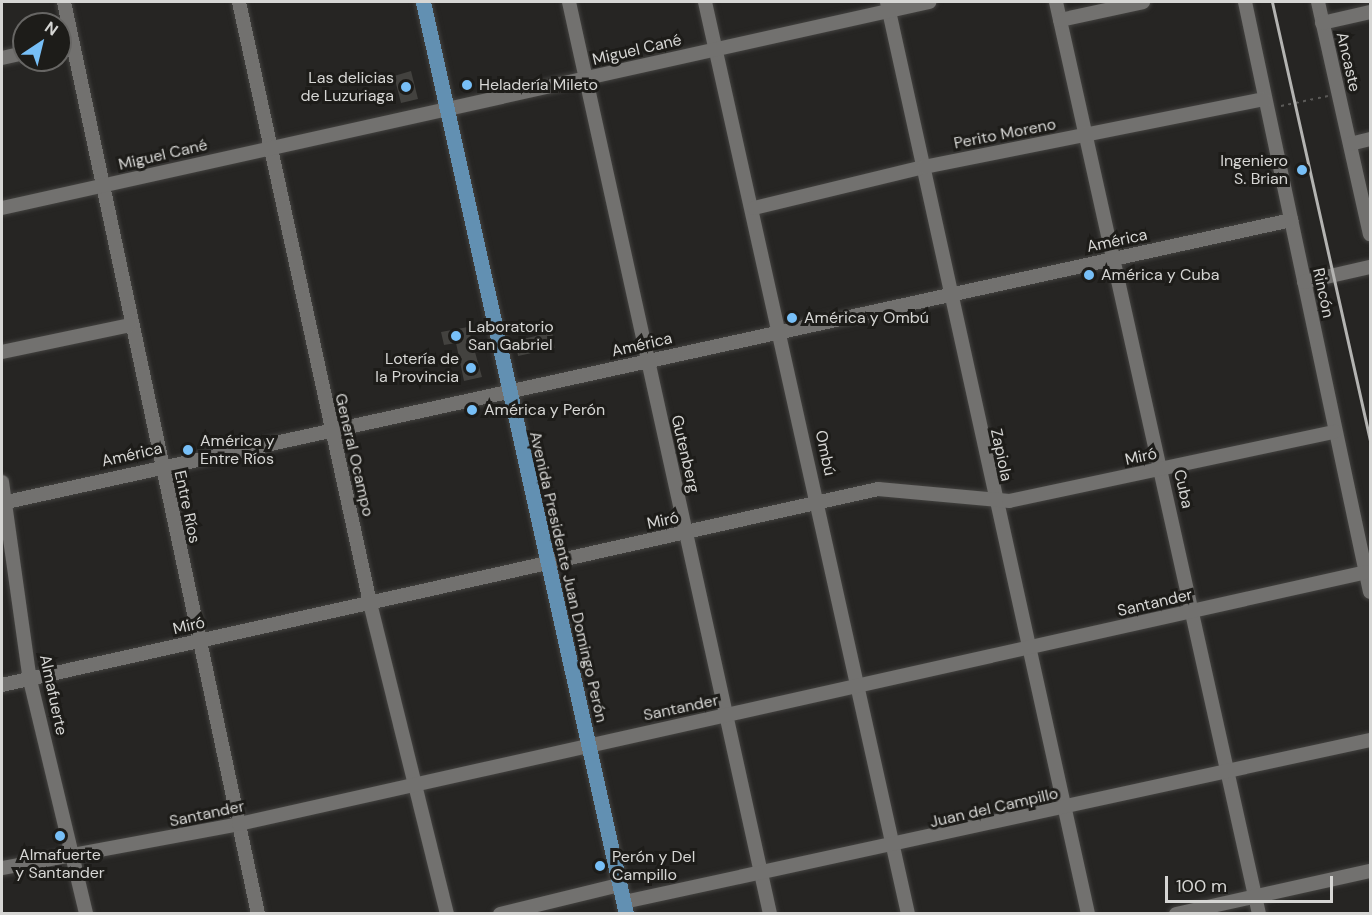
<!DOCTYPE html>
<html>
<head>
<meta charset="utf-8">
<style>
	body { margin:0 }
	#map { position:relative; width:1372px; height:915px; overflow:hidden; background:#262523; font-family:"DM Sans",sans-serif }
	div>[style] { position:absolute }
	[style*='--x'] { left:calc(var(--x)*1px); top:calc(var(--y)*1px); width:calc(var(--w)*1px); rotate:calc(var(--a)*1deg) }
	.building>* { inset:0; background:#43423f }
	.path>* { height:2px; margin-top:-1px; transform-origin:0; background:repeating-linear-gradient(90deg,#5b5a58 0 3px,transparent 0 7.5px) }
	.roads { filter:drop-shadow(0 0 2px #434240) drop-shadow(0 0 2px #434240) }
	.minor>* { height:14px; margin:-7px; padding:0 7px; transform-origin:7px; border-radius:7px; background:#72716f }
	.major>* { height:15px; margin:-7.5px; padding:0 7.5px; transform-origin:7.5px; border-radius:7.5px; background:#6290b2 }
	.rail>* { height:3px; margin:-1.5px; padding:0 1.5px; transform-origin:1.5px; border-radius:1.5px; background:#b4b4b2 }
	.dots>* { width:16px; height:16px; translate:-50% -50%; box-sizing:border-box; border:3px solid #1d1c19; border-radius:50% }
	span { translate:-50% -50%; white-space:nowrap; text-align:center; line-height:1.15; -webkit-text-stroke:6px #1d1c19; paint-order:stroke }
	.street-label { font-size:16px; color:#d6d6d4 }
	.poi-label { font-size:16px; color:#d6d6d4 }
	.right { translate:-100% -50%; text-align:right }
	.left { translate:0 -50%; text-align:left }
	.frame { position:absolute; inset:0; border:3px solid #d6d6d4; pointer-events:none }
	.north { position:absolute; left:12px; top:12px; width:60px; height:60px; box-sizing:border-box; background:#1d1c19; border:2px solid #676664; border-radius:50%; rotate:35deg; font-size:16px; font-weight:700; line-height:24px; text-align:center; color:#d6d6d4 }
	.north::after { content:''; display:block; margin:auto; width:21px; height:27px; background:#77bff7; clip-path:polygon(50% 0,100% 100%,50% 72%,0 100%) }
	.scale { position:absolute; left:1165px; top:876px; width:168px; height:27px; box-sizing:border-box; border:3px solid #d6d6d4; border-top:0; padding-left:8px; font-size:18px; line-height:21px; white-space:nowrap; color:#d6d6d4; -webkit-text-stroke:4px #1d1c19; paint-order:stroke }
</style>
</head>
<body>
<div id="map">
	<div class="building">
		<div style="clip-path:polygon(411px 71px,418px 99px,401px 103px,394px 76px)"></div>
		<div style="clip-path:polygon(468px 327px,482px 377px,464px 381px,456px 343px,444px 345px,441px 332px)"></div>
		<div style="clip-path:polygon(552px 332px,555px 348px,518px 356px,515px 341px)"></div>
	</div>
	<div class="path">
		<div style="--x:1281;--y:106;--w:48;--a:-12"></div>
	</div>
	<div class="roads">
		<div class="minor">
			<div style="--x:64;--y:2;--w:932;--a:77.99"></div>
			<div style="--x:239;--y:2;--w:615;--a:77.7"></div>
			<div style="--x:370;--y:603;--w:320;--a:76.1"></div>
			<div style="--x:569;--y:2;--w:934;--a:77.57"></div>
			<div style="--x:705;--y:2;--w:934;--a:77.45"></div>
			<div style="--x:887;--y:2;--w:934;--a:77.57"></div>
			<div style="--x:1056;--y:2;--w:934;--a:77.45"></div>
			<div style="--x:1245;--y:2;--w:603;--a:78.04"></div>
			<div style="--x:1318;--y:2;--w:238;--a:77.4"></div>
			<div style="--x:1060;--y:20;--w:85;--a:-12.2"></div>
			<div style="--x:1322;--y:23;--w:49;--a:-12.9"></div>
			<div style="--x:2;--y:58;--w:23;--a:-13"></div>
			<div style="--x:1350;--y:144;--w:21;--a:-14"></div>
			<div style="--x:2;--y:208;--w:950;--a:-12.53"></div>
			<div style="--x:754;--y:208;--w:175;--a:-13.6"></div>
			<div style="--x:924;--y:167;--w:347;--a:-11.3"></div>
			<div style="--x:1304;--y:282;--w:68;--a:-12.8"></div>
			<div style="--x:2;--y:352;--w:131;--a:-11.9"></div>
			<div style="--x:2;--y:482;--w:200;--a:82"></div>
			<div style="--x:30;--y:680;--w:241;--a:76.5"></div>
			<div style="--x:2;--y:503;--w:1320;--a:-12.38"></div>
			<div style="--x:2;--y:685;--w:898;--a:-12.61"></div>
			<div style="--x:878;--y:489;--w:132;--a:5.2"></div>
			<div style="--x:1009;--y:501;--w:333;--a:-12"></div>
			<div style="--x:2;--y:868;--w:241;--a:-10.5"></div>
			<div style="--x:239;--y:824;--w:1155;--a:-12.6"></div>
			<div style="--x:624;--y:902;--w:763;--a:-12.25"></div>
			<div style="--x:500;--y:914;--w:122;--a:-13.7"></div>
			<div style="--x:1176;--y:914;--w:199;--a:-12.5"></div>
		</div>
		<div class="major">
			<div style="--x:423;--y:2;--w:934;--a:77.45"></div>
		</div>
	</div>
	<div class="rail">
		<div style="--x:1272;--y:2;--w:450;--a:77.4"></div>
	</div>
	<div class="dots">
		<div style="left:467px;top:85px;background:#77bff7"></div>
		<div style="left:406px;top:87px;background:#77bff7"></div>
		<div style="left:1302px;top:170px;background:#77bff7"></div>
		<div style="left:1089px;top:275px;background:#77bff7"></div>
		<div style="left:792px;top:318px;background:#77bff7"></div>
		<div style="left:456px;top:336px;background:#77bff7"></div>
		<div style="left:471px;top:368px;background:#77bff7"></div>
		<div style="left:472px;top:410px;background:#77bff7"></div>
		<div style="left:188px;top:450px;background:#77bff7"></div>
		<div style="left:60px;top:836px;background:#77bff7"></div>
		<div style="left:600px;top:866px;background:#77bff7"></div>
	</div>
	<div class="street-label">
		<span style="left:637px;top:50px;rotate:-13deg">Miguel Cané</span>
		<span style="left:1348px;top:62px;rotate:77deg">Ancaste</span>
		<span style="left:1005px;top:134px;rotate:-11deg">Perito Moreno</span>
		<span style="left:163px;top:155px;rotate:-13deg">Miguel Cané</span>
		<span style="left:1117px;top:241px;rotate:-12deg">América</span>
		<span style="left:1323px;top:293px;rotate:78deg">Rincón</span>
		<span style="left:642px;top:345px;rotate:-13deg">América</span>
		<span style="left:825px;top:453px;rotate:78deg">Ombú</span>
		<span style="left:685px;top:454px;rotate:77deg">Gutenberg</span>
		<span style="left:132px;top:455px;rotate:-13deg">América</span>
		<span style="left:354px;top:455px;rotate:77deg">General Ocampo</span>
		<span style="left:1001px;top:455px;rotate:78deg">Zapiola</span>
		<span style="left:1141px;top:457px;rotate:-12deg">Miró</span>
		<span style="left:1183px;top:489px;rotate:77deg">Cuba</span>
		<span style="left:187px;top:507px;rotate:78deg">Entre Ríos</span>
		<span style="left:663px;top:521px;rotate:-12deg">Miró</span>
		<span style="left:568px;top:577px;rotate:77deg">Avenida Presidente Juan Domingo Perón</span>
		<span style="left:1155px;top:603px;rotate:-13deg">Santander</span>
		<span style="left:189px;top:626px;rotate:-13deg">Miró</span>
		<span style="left:53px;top:695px;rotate:78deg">Almafuerte</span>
		<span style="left:681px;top:708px;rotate:-12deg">Santander</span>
		<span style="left:994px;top:808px;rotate:-13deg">Juan del Campillo</span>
		<span style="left:207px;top:814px;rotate:-12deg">Santander</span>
	</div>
	<div class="poi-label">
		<span class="right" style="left:394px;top:87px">Las delicias<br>de Luzuriaga</span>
		<span class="left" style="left:479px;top:85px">Heladería Mileto</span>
		<span class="right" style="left:1288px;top:170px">Ingeniero<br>S. Brian</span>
		<span class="left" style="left:1101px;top:275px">América y Cuba</span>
		<span class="left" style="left:804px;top:318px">América y Ombú</span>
		<span class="left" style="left:468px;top:336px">Laboratorio<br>San Gabriel</span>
		<span class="right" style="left:459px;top:368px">Lotería de<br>la Provincia</span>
		<span class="left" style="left:484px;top:410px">América y Perón</span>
		<span class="left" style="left:200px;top:450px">América y<br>Entre Ríos</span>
		<span style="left:60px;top:864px">Almafuerte<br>y Santander</span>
		<span class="left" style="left:612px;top:866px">Perón y Del<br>Campillo</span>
	</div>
	<div class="frame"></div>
	<div class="north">N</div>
	<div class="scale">100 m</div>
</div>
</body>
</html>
